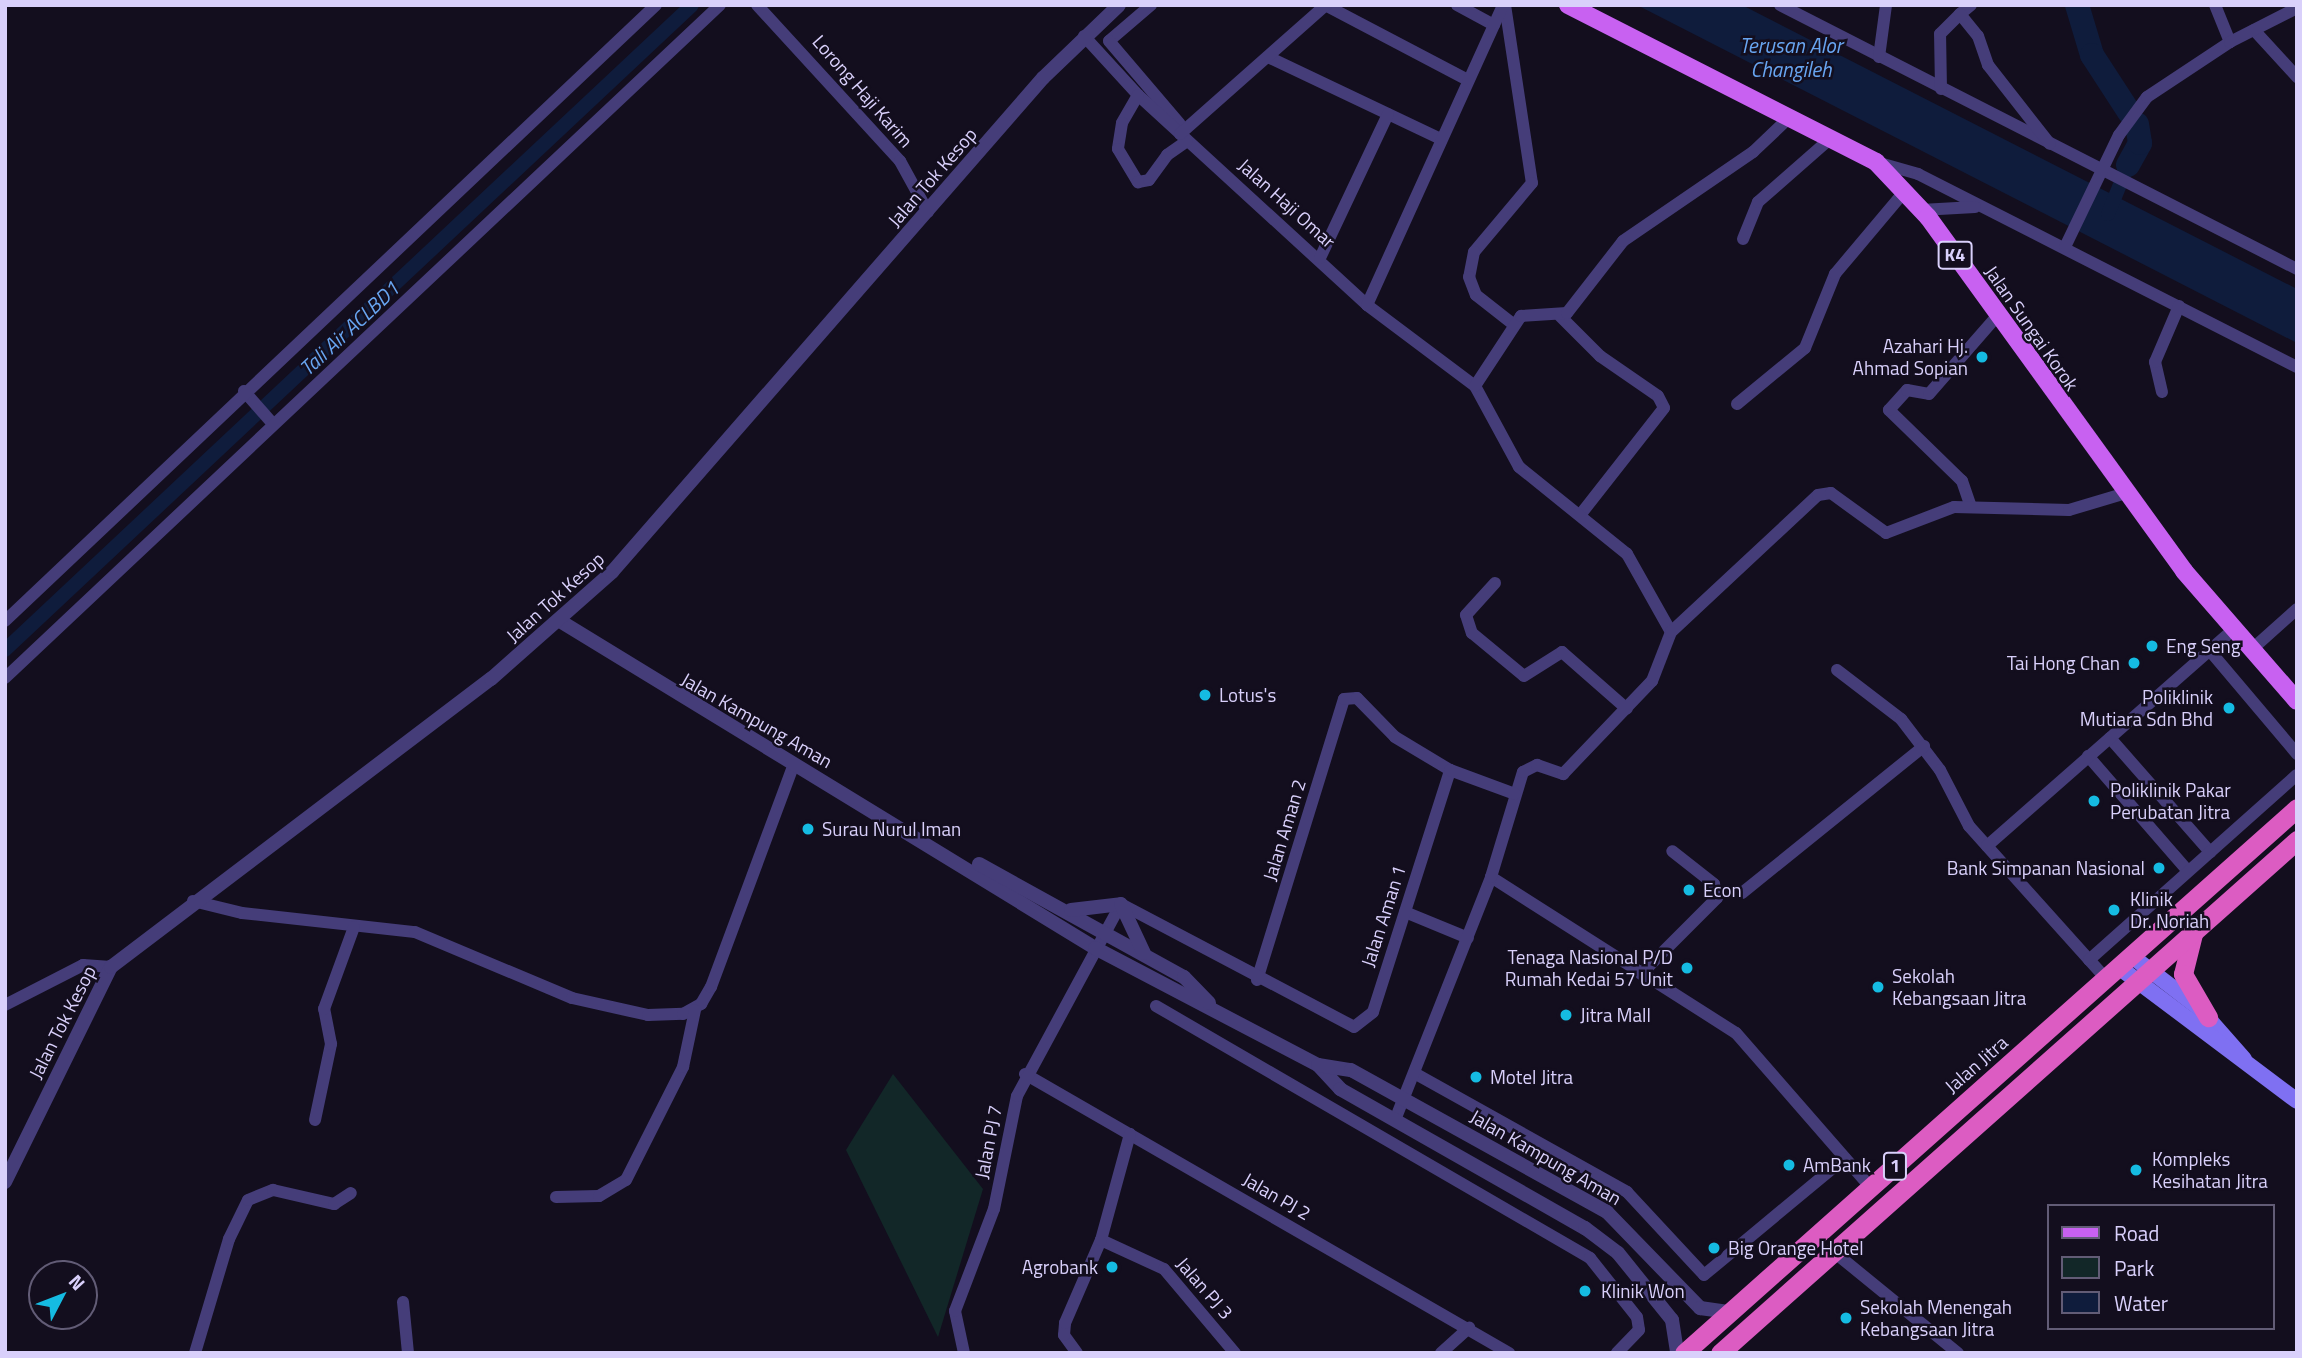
<!DOCTYPE html>
<html>
<head>
<meta charset="utf-8">
<style>
	body { margin:0 }
	#map { position:relative; width:2302px; height:1358px; overflow:hidden; background:#130e1e; font-family:"Titillium Web",sans-serif }
	div>[style] { position:absolute }
	[style*='--x'] { left:calc(var(--x)*1px); top:calc(var(--y)*1px); width:calc(var(--w)*1px); rotate:calc(var(--a)*1deg) }
	.green>* { inset:0; background:#122728 }
	.water>* { inset:0; background:#0f1c3c }
	.canal>* { height:14px; margin:-7px; padding:0 7px; transform-origin:7px; border-radius:7px; background:#0f1c3c }
	.river>* { height:24px; margin:-12px; padding:0 12px; transform-origin:12px; border-radius:12px; background:#0f1c3c }
	.minor>* { height:12px; margin:-6px; padding:0 6px; transform-origin:6px; border-radius:6px; background:#453d79 }
	.tertiary>* { height:14px; margin:-7px; padding:0 7px; transform-origin:7px; border-radius:7px; background:#453d79 }
	.secondary>* { height:16px; margin:-8px; padding:0 8px; transform-origin:8px; border-radius:8px; background:#7f70f2 }
	.primary>* { height:18px; margin:-9px; padding:0 9px; transform-origin:9px; border-radius:9px; background:#c861f1 }
	.trunk>* { height:19px; margin:-9.5px; padding:0 9.5px; transform-origin:9.5px; border-radius:9.5px; background:#dc5cc2 }
	.dots>* { width:19px; height:19px; translate:-50% -50%; box-sizing:border-box; border:4px solid #130e1e; border-radius:50% }
	span { translate:-50% -50%; white-space:nowrap; text-align:center; line-height:1.15; -webkit-text-stroke:5px #130e1e; paint-order:stroke }
	.shield-label span { padding:2px 5px; background:#130e1e; border:2px solid; border-radius:5px; -webkit-text-stroke-width:0 }
	.shield-label { font-size:18px; color:#d9d0fb; font-weight:700 }
	.street-label { font-size:19px; color:#d9d0fb }
	.poi-label { font-size:19px; color:#d9d0fb }
	.right { translate:-100% -50%; text-align:right }
	.left { translate:0 -50%; text-align:left }
	.water-label { font-size:21px; color:#68a5f1; font-style:italic }
	.frame { position:absolute; inset:0; border:7px solid #d9d0fb; pointer-events:none }
	.legend { position:absolute; left:2047px; top:1204px; width:228px; height:126px; box-sizing:border-box; background:#130e1e; border:2px solid #625c76; margin:0; padding:9px 12px; list-style:none; font-size:21px; color:#d9d0fb }
	.legend li { display:flex; align-items:center; gap:14px; height:35px }
	.legend b { width:35px; border:2px solid #625c76 }
	.north { position:absolute; left:28px; top:1260px; width:70px; height:70px; box-sizing:border-box; background:#130e1e; border:2px solid #625c76; border-radius:50%; rotate:48deg; font-size:19px; font-weight:700; line-height:28px; text-align:center; color:#d9d0fb }
	.north::after { content:''; display:block; margin:auto; width:24px; height:32px; background:#15bbe2; clip-path:polygon(50% 0,100% 100%,50% 72%,0 100%) }
</style>
</head>
<body>
<div id="map">
	<div class="green">
		<div style="clip-path:polygon(893px 1074px,983px 1189px,938px 1337px,846px 1150px)"></div>
	</div>
	<div class="water">
		<div style="clip-path:polygon(1637px 5px,1742px 5px,2297px 289px,2297px 343px)"></div>
	</div>
	<div class="canal">
		<div style="--x:2108;--y:214;--w:53;--a:-67.8"></div>
		<div style="--x:5;--y:650;--w:942;--a:-43.19"></div>
	</div>
	<div class="river">
		<div style="--x:2077;--y:5;--w:52;--a:73.3"></div>
		<div style="--x:2092;--y:55;--w:68;--a:57"></div>
		<div style="--x:2128;--y:165;--w:25;--a:-61"></div>
		<div style="--x:2140;--y:143;--w:19;--a:-99"></div>
	</div>
	<div class="minor">
		<div style="--x:757;--y:5;--w:212;--a:47.5"></div>
		<div style="--x:900;--y:161;--w:58;--a:61.2"></div>
		<div style="--x:1151;--y:5;--w:55;--a:139.4"></div>
		<div style="--x:1109;--y:41;--w:109;--a:49.5"></div>
		<div style="--x:1325;--y:5;--w:161;--a:27.7"></div>
		<div style="--x:1457;--y:5;--w:42;--a:28.4"></div>
		<div style="--x:1505;--y:5;--w:180;--a:81.4"></div>
		<div style="--x:1532;--y:183;--w:90;--a:130"></div>
		<div style="--x:1474;--y:252;--w:25;--a:101"></div>
		<div style="--x:1469;--y:277;--w:19;--a:69"></div>
		<div style="--x:1476;--y:295;--w:47;--a:38.1"></div>
		<div style="--x:1780;--y:5;--w:581;--a:27.05"></div>
		<div style="--x:2215;--y:5;--w:40;--a:68"></div>
		<div style="--x:1960;--y:14;--w:14;--a:-39"></div>
		<div style="--x:2254;--y:30;--w:64;--a:47.5"></div>
		<div style="--x:1084;--y:36;--w:80;--a:47.5"></div>
		<div style="--x:1138;--y:95;--w:311;--a:42.5"></div>
		<div style="--x:1367;--y:305;--w:135;--a:36.9"></div>
		<div style="--x:1268;--y:57;--w:191;--a:25.4"></div>
		<div style="--x:1879;--y:57;--w:52;--a:-82.3"></div>
		<div style="--x:1941;--y:89;--w:55;--a:-91"></div>
		<div style="--x:1940;--y:34;--w:28;--a:-45"></div>
		<div style="--x:1960;--y:14;--w:28;--a:51"></div>
		<div style="--x:1978;--y:36;--w:31;--a:71"></div>
		<div style="--x:1988;--y:65;--w:100;--a:51.9"></div>
		<div style="--x:1138;--y:95;--w:32;--a:120"></div>
		<div style="--x:1122;--y:123;--w:26;--a:99"></div>
		<div style="--x:1118;--y:149;--w:39;--a:59"></div>
		<div style="--x:1138;--y:182;--w:11;--a:-10"></div>
		<div style="--x:1149;--y:180;--w:31;--a:-54"></div>
		<div style="--x:1167;--y:155;--w:24;--a:-35"></div>
		<div style="--x:1180;--y:134;--w:195;--a:-41.5"></div>
		<div style="--x:1876;--y:162;--w:44;--a:15.9"></div>
		<div style="--x:1918;--y:174;--w:425;--a:27"></div>
		<div style="--x:1921;--y:210;--w:54;--a:-3.2"></div>
		<div style="--x:1743;--y:239;--w:40;--a:-68"></div>
		<div style="--x:1758;--y:202;--w:97;--a:-41.2"></div>
		<div style="--x:2065;--y:247;--w:124;--a:-64.3"></div>
		<div style="--x:2119;--y:135;--w:47;--a:-53.6"></div>
		<div style="--x:2147;--y:97;--w:100;--a:-33.5"></div>
		<div style="--x:2230;--y:42;--w:75;--a:-26.9"></div>
		<div style="--x:1320;--y:258;--w:159;--a:-64.7"></div>
		<div style="--x:1367;--y:305;--w:329;--a:-65.6"></div>
		<div style="--x:1560;--y:316;--w:57;--a:45"></div>
		<div style="--x:1600;--y:356;--w:70;--a:34.6"></div>
		<div style="--x:1658;--y:396;--w:13;--a:63"></div>
		<div style="--x:1664;--y:408;--w:136;--a:128.1"></div>
		<div style="--x:244;--y:391;--w:44;--a:48.7"></div>
		<div style="--x:2162;--y:392;--w:31;--a:-103"></div>
		<div style="--x:2155;--y:362;--w:61;--a:-66.8"></div>
		<div style="--x:1737;--y:404;--w:88;--a:-39.5"></div>
		<div style="--x:1805;--y:348;--w:80;--a:-67.9"></div>
		<div style="--x:1835;--y:274;--w:107;--a:-49.9"></div>
		<div style="--x:1971;--y:507;--w:28;--a:-109"></div>
		<div style="--x:1962;--y:481;--w:102;--a:-135.8"></div>
		<div style="--x:1889;--y:410;--w:27;--a:-48"></div>
		<div style="--x:1907;--y:390;--w:22;--a:10"></div>
		<div style="--x:1929;--y:394;--w:103;--a:-48.9"></div>
		<div style="--x:1495;--y:583;--w:43;--a:132.2"></div>
		<div style="--x:1466;--y:615;--w:19;--a:72"></div>
		<div style="--x:1472;--y:633;--w:67;--a:39.6"></div>
		<div style="--x:1524;--y:676;--w:45;--a:-32.3"></div>
		<div style="--x:1562;--y:652;--w:86;--a:41.2"></div>
		<div style="--x:5;--y:621;--w:896;--a:-43.42"></div>
		<div style="--x:1671;--y:632;--w:90;--a:-119.4"></div>
		<div style="--x:1627;--y:554;--w:139;--a:-141.1"></div>
		<div style="--x:1519;--y:467;--w:92;--a:-118.5"></div>
		<div style="--x:1475;--y:386;--w:84;--a:-56.7"></div>
		<div style="--x:1521;--y:316;--w:46;--a:-3.7"></div>
		<div style="--x:1567;--y:313;--w:91;--a:-52.1"></div>
		<div style="--x:1623;--y:241;--w:158;--a:-34.4"></div>
		<div style="--x:1753;--y:152;--w:52;--a:-43.5"></div>
		<div style="--x:2210;--y:651;--w:135;--a:49.8"></div>
		<div style="--x:2250;--y:651;--w:63;--a:-41.8"></div>
		<div style="--x:1837;--y:670;--w:81;--a:37.4"></div>
		<div style="--x:1901;--y:719;--w:64;--a:52.6"></div>
		<div style="--x:1940;--y:770;--w:63;--a:62.6"></div>
		<div style="--x:1969;--y:826;--w:207;--a:48.1"></div>
		<div style="--x:5;--y:678;--w:982;--a:-43.27"></div>
		<div style="--x:2110;--y:738;--w:152;--a:48.7"></div>
		<div style="--x:2088;--y:756;--w:152;--a:49"></div>
		<div style="--x:1987;--y:846;--w:326;--a:-41.3"></div>
		<div style="--x:1491;--y:877;--w:290;--a:32.5"></div>
		<div style="--x:1736;--y:1033;--w:206;--a:48.9"></div>
		<div style="--x:1742;--y:893;--w:234;--a:-38.9"></div>
		<div style="--x:193;--y:901;--w:50;--a:13.8"></div>
		<div style="--x:242;--y:913;--w:174;--a:6.3"></div>
		<div style="--x:415;--y:932;--w:170;--a:22.8"></div>
		<div style="--x:572;--y:998;--w:78;--a:12.6"></div>
		<div style="--x:648;--y:1015;--w:35;--a:-2"></div>
		<div style="--x:683;--y:1014;--w:21;--a:-29"></div>
		<div style="--x:701;--y:1004;--w:20;--a:-60"></div>
		<div style="--x:711;--y:987;--w:238;--a:-69.6"></div>
		<div style="--x:1405;--y:912;--w:68;--a:22.4"></div>
		<div style="--x:2089;--y:960;--w:278;--a:-41.7"></div>
		<div style="--x:1641;--y:974;--w:107;--a:-45"></div>
		<div style="--x:1717;--y:898;--w:14;--a:-102"></div>
		<div style="--x:1714;--y:884;--w:53;--a:-141.8"></div>
		<div style="--x:1257;--y:980;--w:294;--a:-72.8"></div>
		<div style="--x:1344;--y:699;--w:13;--a:-4"></div>
		<div style="--x:1357;--y:698;--w:54;--a:45.7"></div>
		<div style="--x:1395;--y:737;--w:64;--a:31"></div>
		<div style="--x:5;--y:1005;--w:88;--a:-27.1"></div>
		<div style="--x:83;--y:965;--w:28;--a:4"></div>
		<div style="--x:1156;--y:1006;--w:502;--a:30.14"></div>
		<div style="--x:1590;--y:1258;--w:75;--a:51.5"></div>
		<div style="--x:1637;--y:1317;--w:13;--a:81"></div>
		<div style="--x:1639;--y:1330;--w:32;--a:134"></div>
		<div style="--x:1025;--y:1074;--w:559;--a:29.96"></div>
		<div style="--x:1416;--y:1074;--w:242;--a:29.2"></div>
		<div style="--x:1627;--y:1192;--w:113;--a:47.1"></div>
		<div style="--x:1704;--y:1275;--w:183;--a:-39.7"></div>
		<div style="--x:315;--y:1120;--w:78;--a:-78.1"></div>
		<div style="--x:331;--y:1044;--w:36;--a:-101"></div>
		<div style="--x:324;--y:1009;--w:87;--a:-69.9"></div>
		<div style="--x:1395;--y:1120;--w:261;--a:-68.4"></div>
		<div style="--x:1491;--y:877;--w:110;--a:-73.1"></div>
		<div style="--x:1523;--y:772;--w:16;--a:-27"></div>
		<div style="--x:1537;--y:765;--w:28;--a:19"></div>
		<div style="--x:1563;--y:774;--w:129;--a:-46.3"></div>
		<div style="--x:1652;--y:681;--w:53;--a:-68.8"></div>
		<div style="--x:1671;--y:632;--w:201;--a:-43"></div>
		<div style="--x:1818;--y:495;--w:13;--a:-9"></div>
		<div style="--x:1831;--y:493;--w:68;--a:36"></div>
		<div style="--x:1886;--y:533;--w:73;--a:-20.9"></div>
		<div style="--x:1954;--y:507;--w:115;--a:1.5"></div>
		<div style="--x:2069;--y:510;--w:56;--a:-16.5"></div>
		<div style="--x:556;--y:1197;--w:43;--a:-1.3"></div>
		<div style="--x:599;--y:1196;--w:31;--a:-31"></div>
		<div style="--x:626;--y:1180;--w:127;--a:-63.2"></div>
		<div style="--x:683;--y:1067;--w:58;--a:-78.1"></div>
		<div style="--x:1101;--y:1240;--w:69;--a:24.7"></div>
		<div style="--x:1164;--y:1269;--w:110;--a:49.8"></div>
		<div style="--x:1834;--y:1252;--w:160;--a:39.2"></div>
		<div style="--x:403;--y:1302;--w:51;--a:84.4"></div>
		<div style="--x:195;--y:1353;--w:119;--a:-73.4"></div>
		<div style="--x:229;--y:1239;--w:43;--a:-64"></div>
		<div style="--x:248;--y:1200;--w:27;--a:-22"></div>
		<div style="--x:273;--y:1190;--w:63;--a:12.9"></div>
		<div style="--x:334;--y:1204;--w:20;--a:-33"></div>
		<div style="--x:964;--y:1353;--w:43;--a:-102.1"></div>
		<div style="--x:955;--y:1311;--w:109;--a:-69.1"></div>
		<div style="--x:994;--y:1209;--w:115;--a:-78.5"></div>
		<div style="--x:1017;--y:1096;--w:218;--a:-61.6"></div>
		<div style="--x:1121;--y:904;--w:263;--a:27.8"></div>
		<div style="--x:1354;--y:1027;--w:24;--a:-38"></div>
		<div style="--x:1373;--y:1012;--w:254;--a:-72.3"></div>
		<div style="--x:1450;--y:770;--w:69;--a:20.3"></div>
		<div style="--x:1077;--y:1353;--w:22;--a:-126"></div>
		<div style="--x:1064;--y:1335;--w:12;--a:-85"></div>
		<div style="--x:1065;--y:1323;--w:90;--a:-66.6"></div>
		<div style="--x:1101;--y:1240;--w:110;--a:-74.7"></div>
		<div style="--x:1441;--y:1353;--w:38;--a:-42"></div>
	</div>
	<div class="tertiary">
		<div style="--x:560;--y:621;--w:627;--a:31.43"></div>
		<div style="--x:1095;--y:948;--w:252;--a:27.7"></div>
		<div style="--x:1318;--y:1065;--w:33;--a:47"></div>
		<div style="--x:1340;--y:1089;--w:282;--a:29.6"></div>
		<div style="--x:1585;--y:1228;--w:41;--a:37.1"></div>
		<div style="--x:1618;--y:1253;--w:86;--a:51.1"></div>
		<div style="--x:1672;--y:1320;--w:33;--a:81"></div>
		<div style="--x:979;--y:864;--w:234;--a:28.9"></div>
		<div style="--x:1184;--y:977;--w:36;--a:46"></div>
		<div style="--x:1071;--y:910;--w:50;--a:-6.8"></div>
		<div style="--x:1121;--y:904;--w:54;--a:64.9"></div>
		<div style="--x:1318;--y:1065;--w:33;--a:9"></div>
		<div style="--x:1351;--y:1070;--w:293;--a:29"></div>
		<div style="--x:1607;--y:1212;--w:134;--a:45.9"></div>
		<div style="--x:1700;--y:1308;--w:30;--a:8"></div>
		<div style="--x:5;--y:1182;--w:240;--a:-63.8"></div>
		<div style="--x:111;--y:967;--w:477;--a:-37.2"></div>
		<div style="--x:491;--y:679;--w:162;--a:-41.5"></div>
		<div style="--x:612;--y:572;--w:656;--a:-48.9"></div>
		<div style="--x:1043;--y:78;--w:105;--a:-43.8"></div>
	</div>
	<div class="secondary">
		<div style="--x:2133;--y:957;--w:83;--a:37.7"></div>
		<div style="--x:2199;--y:1008;--w:68;--a:48.6"></div>
		<div style="--x:2120;--y:968;--w:221;--a:36.9"></div>
	</div>
	<div class="primary">
		<div style="--x:1568;--y:5;--w:346;--a:27"></div>
		<div style="--x:1876;--y:162;--w:76;--a:46.6"></div>
		<div style="--x:1928;--y:217;--w:437;--a:54.1"></div>
		<div style="--x:2184;--y:571;--w:172;--a:49"></div>
	</div>
	<div class="trunk">
		<div style="--x:2193;--y:934;--w:41;--a:104"></div>
		<div style="--x:2183;--y:974;--w:50;--a:59.8"></div>
		<div style="--x:1684;--y:1353;--w:820;--a:-41.64"></div>
		<div style="--x:1720;--y:1353;--w:772;--a:-41.64"></div>
	</div>
	<div class="dots">
		<div style="left:1982px;top:357px;background:#15bbe2"></div>
		<div style="left:2152px;top:646px;background:#15bbe2"></div>
		<div style="left:2134px;top:663px;background:#15bbe2"></div>
		<div style="left:1205px;top:695px;background:#15bbe2"></div>
		<div style="left:2229px;top:708px;background:#15bbe2"></div>
		<div style="left:2094px;top:801px;background:#15bbe2"></div>
		<div style="left:808px;top:829px;background:#15bbe2"></div>
		<div style="left:2159px;top:868px;background:#15bbe2"></div>
		<div style="left:1689px;top:890px;background:#15bbe2"></div>
		<div style="left:2114px;top:910px;background:#15bbe2"></div>
		<div style="left:1687px;top:968px;background:#15bbe2"></div>
		<div style="left:1878px;top:987px;background:#15bbe2"></div>
		<div style="left:1566px;top:1015px;background:#15bbe2"></div>
		<div style="left:1476px;top:1077px;background:#15bbe2"></div>
		<div style="left:1789px;top:1165px;background:#15bbe2"></div>
		<div style="left:2136px;top:1170px;background:#15bbe2"></div>
		<div style="left:1714px;top:1248px;background:#15bbe2"></div>
		<div style="left:1112px;top:1267px;background:#15bbe2"></div>
		<div style="left:1585px;top:1291px;background:#15bbe2"></div>
		<div style="left:1846px;top:1318px;background:#15bbe2"></div>
	</div>
	<div class="shield-label">
		<span style="left:1955px;top:255px">K4</span>
		<span style="left:1895px;top:1166px">1</span>
	</div>
	<div class="street-label">
		<span style="left:863px;top:91px;rotate:49deg">Lorong Haji Karim</span>
		<span style="left:932px;top:177px;rotate:-49deg">Jalan Tok Kesop</span>
		<span style="left:1287px;top:203px;rotate:42deg">Jalan Haji Omar</span>
		<span style="left:2032px;top:328px;rotate:55deg">Jalan Sungai Korok</span>
		<span style="left:555px;top:597px;rotate:-42deg">Jalan Tok Kesop</span>
		<span style="left:757px;top:720px;rotate:30deg">Jalan Kampung Aman</span>
		<span style="left:1284px;top:830px;rotate:-73deg">Jalan Aman 2</span>
		<span style="left:1383px;top:916px;rotate:-72deg">Jalan Aman 1</span>
		<span style="left:62px;top:1022px;rotate:-63deg">Jalan Tok Kesop</span>
		<span style="left:1976px;top:1064px;rotate:-41deg">Jalan Jitra</span>
		<span style="left:988px;top:1142px;rotate:-79deg">Jalan PJ 7</span>
		<span style="left:1546px;top:1157px;rotate:30deg">Jalan Kampung Aman</span>
		<span style="left:1277px;top:1196px;rotate:30deg">Jalan PJ 2</span>
		<span style="left:1205px;top:1288px;rotate:49deg">Jalan PJ 3</span>
	</div>
	<div class="poi-label">
		<span class="right" style="left:1968px;top:357px">Azahari Hj.<br>Ahmad Sopian</span>
		<span class="left" style="left:2166px;top:646px">Eng Seng</span>
		<span class="right" style="left:2120px;top:663px">Tai Hong Chan</span>
		<span class="left" style="left:1219px;top:695px">Lotus's</span>
		<span class="right" style="left:2213px;top:708px">Poliklinik<br>Mutiara Sdn Bhd</span>
		<span class="left" style="left:2110px;top:801px">Poliklinik Pakar<br>Perubatan Jitra</span>
		<span class="left" style="left:822px;top:829px">Surau Nurul Iman</span>
		<span class="right" style="left:2145px;top:868px">Bank Simpanan Nasional</span>
		<span class="left" style="left:1703px;top:890px">Econ</span>
		<span class="left" style="left:2130px;top:910px">Klinik<br>Dr. Noriah</span>
		<span class="right" style="left:1673px;top:968px">Tenaga Nasional P/D<br>Rumah Kedai 57 Unit</span>
		<span class="left" style="left:1892px;top:987px">Sekolah<br>Kebangsaan Jitra</span>
		<span class="left" style="left:1580px;top:1015px">Jitra Mall</span>
		<span class="left" style="left:1490px;top:1077px">Motel Jitra</span>
		<span class="left" style="left:2152px;top:1170px">Kompleks<br>Kesihatan Jitra</span>
		<span class="left" style="left:1803px;top:1165px">AmBank</span>
		<span class="left" style="left:1728px;top:1248px">Big Orange Hotel</span>
		<span class="right" style="left:1098px;top:1267px">Agrobank</span>
		<span class="left" style="left:1601px;top:1291px">Klinik Won</span>
		<span class="left" style="left:1860px;top:1318px">Sekolah Menengah<br>Kebangsaan Jitra</span>
	</div>
	<div class="water-label">
		<span style="left:1791px;top:57px">Terusan Alor<br>Changileh</span>
		<span style="left:349px;top:328px;rotate:-43deg">Tali Air ACLBD1</span>
	</div>
	<div class="frame"></div>
	<ul class="legend">
	<li><b style="height:9px;background:#c861f1"></b>Road</li>
	<li><b style="height:19px;background:#122728"></b>Park</li>
	<li><b style="height:19px;background:#0f1c3c"></b>Water</li>
	</ul>
	<div class="north">N</div>
</div>
</body>
</html>
